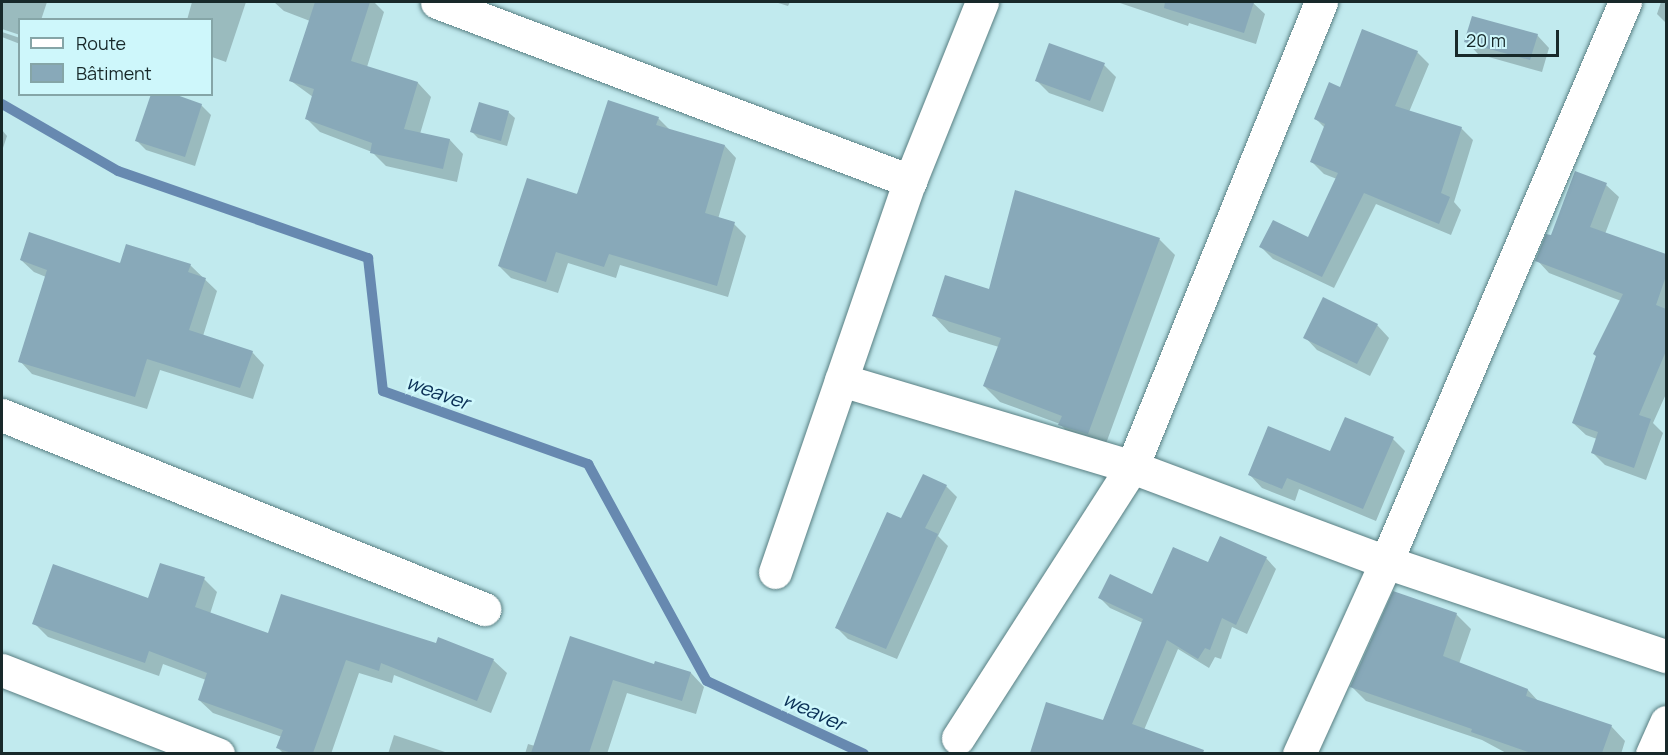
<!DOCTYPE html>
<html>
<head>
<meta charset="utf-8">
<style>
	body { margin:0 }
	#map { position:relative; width:1668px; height:755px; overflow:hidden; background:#c1eaee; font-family:Manrope,sans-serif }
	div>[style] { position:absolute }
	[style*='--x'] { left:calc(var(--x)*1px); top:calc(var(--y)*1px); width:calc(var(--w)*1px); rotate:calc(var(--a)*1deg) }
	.shadow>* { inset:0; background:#0003 }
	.stream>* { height:10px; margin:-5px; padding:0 5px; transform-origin:5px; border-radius:5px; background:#6789b0 }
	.building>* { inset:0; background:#88a9b9 }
	.roads { filter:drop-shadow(0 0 2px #587e82) drop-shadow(0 0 2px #587e82) }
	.minor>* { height:33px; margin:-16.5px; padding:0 16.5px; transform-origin:16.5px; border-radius:16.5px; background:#fff }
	span { translate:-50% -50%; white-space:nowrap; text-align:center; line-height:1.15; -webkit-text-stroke:5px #cef7fb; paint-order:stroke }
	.water-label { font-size:20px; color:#092f55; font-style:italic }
	.frame { position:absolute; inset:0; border:3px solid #18292a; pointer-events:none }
	.legend { position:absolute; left:18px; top:18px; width:195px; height:78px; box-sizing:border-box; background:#cef7fb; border:2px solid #85a5a7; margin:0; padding:8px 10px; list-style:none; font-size:18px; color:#18292a }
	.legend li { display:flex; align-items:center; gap:12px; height:30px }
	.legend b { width:30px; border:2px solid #85a5a7 }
	.scale { position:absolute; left:1455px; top:30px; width:104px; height:27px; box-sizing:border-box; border:3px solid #18292a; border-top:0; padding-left:8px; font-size:18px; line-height:21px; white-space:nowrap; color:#18292a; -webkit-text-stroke:4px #cef7fb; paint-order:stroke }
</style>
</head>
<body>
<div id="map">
	<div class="shadow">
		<div style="clip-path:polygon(2px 2px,47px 2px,41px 20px,20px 20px,20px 35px,2px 29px)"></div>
		<div style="clip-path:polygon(192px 2px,246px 2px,226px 62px,212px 57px,212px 20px,187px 20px)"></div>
		<div style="clip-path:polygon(274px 2px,374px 2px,384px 12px,367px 67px,418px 83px,431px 97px,420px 134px,450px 140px,463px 154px,457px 182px,386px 166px,372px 152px,320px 132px,307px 119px,313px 97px,291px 81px,310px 21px,284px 11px)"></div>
		<div style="clip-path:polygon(775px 2px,790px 2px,788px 6px)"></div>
		<div style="clip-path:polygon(1117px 2px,1252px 2px,1265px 14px,1256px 44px,1189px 23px,1188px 26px)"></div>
		<div style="clip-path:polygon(1661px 2px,1666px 2px,1666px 23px,1657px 14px)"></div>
		<div style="clip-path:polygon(2px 32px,20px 38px,20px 44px,2px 37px)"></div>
		<div style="clip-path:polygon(1537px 35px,1549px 48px,1542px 72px,1478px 54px,1466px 41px)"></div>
		<div style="clip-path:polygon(1417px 52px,1429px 64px,1409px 112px,1461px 128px,1473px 140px,1454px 202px,1461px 210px,1451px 235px,1376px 204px,1334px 288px,1273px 259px,1261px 247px,1308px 239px,1337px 179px,1324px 174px,1312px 162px,1325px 128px,1316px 119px,1341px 89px)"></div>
		<div style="clip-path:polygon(1104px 65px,1116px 77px,1103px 112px,1049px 93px,1036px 80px)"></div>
		<div style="clip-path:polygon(201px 105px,211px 115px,195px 166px,146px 150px,136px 140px)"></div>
		<div style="clip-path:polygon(508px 112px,515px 118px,507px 146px,478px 138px,472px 132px)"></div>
		<div style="clip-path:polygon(658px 118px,670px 130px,725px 146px,736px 158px,718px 219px,734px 224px,746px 236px,728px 297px,620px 265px,616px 278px,568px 263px,558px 293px,511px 278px,499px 266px)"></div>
		<div style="clip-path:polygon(2px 130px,7px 136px,2px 151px)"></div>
		<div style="clip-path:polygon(1606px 185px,1619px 197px,1605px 234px,1666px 256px,1666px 394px,1653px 423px,1663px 433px,1646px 480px,1605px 465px,1593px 453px,1597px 439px,1586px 435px,1573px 423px,1621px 301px,1549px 273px,1537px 260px,1551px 237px)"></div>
		<div style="clip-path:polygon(1159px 239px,1175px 255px,1104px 449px,1076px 441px,1060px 424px,1000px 402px,984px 386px,999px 347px,949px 332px,934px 316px,990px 291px)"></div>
		<div style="clip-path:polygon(21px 260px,190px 265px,217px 291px,203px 336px,252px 352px,264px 365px,253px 399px,160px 370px,147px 409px,32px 374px,20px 361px,46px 277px,34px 272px)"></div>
		<div style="clip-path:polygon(1377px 325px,1389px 338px,1370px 376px,1317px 350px,1305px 337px)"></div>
		<div style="clip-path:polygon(1393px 439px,1405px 451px,1376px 521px,1299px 489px,1295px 501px,1262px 488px,1250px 475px)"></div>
		<div style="clip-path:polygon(946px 486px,957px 497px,938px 536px,948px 546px,897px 659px,848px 639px,837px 628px,902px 520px)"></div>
		<div style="clip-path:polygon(1266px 558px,1276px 569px,1247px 634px,1232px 627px,1221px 659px,1215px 657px,1209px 668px,1178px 649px,1144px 730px,1188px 754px,1032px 754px,1047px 704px,1103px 721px,1143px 623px,1110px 608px,1100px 598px,1153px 596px,1209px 564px)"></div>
		<div style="clip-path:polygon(204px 579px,217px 592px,210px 614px,269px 635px,437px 644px,493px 660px,507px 673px,491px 713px,394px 675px,392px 683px,359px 673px,331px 754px,284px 754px,278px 748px,282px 737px,213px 713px,199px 700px,206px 680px,163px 664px,159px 676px,48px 637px,34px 623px,149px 600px)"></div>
		<div style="clip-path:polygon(1456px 614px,1471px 629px,1459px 664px,1528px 690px,1539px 702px,1611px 726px,1625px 741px,1621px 754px,1508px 754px,1482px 740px,1366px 701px,1352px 687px)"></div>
		<div style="clip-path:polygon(571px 638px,655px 666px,691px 673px,704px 687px,696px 714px,627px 693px,607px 754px,525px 754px,528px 744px,535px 746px)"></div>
		<div style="clip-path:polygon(394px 735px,451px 754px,388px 754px)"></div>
	</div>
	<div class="stream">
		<div style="--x:2;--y:104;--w:134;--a:30"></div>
		<div style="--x:118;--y:171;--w:265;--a:19.2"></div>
		<div style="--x:368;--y:258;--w:134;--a:83.6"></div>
		<div style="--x:383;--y:391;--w:218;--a:19.6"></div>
		<div style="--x:588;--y:464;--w:247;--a:61.3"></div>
		<div style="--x:707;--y:681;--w:173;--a:24.9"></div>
	</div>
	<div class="building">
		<div style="clip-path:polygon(315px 2px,370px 2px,351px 61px,418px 82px,404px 129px,450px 139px,443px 169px,370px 153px,372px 143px,305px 119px,314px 89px,289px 81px)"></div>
		<div style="clip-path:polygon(1165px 2px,1254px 2px,1244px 33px,1164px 8px)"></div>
		<div style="clip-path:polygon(1472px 16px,1538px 34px,1530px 60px,1464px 42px)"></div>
		<div style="clip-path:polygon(1362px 29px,1418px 51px,1395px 106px,1462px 127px,1441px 193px,1450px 197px,1439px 224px,1364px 193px,1322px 277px,1259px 247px,1273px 220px,1308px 237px,1338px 173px,1310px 162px,1325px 124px,1314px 119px,1329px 82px,1340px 87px)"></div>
		<div style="clip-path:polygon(1049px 43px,1105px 63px,1090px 101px,1035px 81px)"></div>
		<div style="clip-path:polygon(151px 94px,174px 94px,202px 104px,185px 157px,135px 141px)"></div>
		<div style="clip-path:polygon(608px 100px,659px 117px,656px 125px,725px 145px,705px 213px,735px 222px,717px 286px,609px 254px,604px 267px,556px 252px,546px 282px,498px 266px,527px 178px,577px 194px)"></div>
		<div style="clip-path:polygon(479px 102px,509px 111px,501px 141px,470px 132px)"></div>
		<div style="clip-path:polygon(1575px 171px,1607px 183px,1590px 227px,1666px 254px,1666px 276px,1656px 305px,1666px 309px,1666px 351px,1639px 415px,1651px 419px,1634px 468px,1591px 453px,1598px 432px,1572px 423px,1596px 356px,1593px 354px,1623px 294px,1535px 261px,1546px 234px,1551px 235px)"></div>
		<div style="clip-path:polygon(1015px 190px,1160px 238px,1088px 434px,1058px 425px,1062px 416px,983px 386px,1001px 338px,932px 316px,945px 275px,989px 289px)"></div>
		<div style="clip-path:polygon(29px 232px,120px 263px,126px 244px,191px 264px,188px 272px,206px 278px,189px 330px,253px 351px,240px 388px,147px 359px,135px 397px,18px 362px,47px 270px,20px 260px)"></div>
		<div style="clip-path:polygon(1323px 297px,1378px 324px,1357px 364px,1303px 338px)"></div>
		<div style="clip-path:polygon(1345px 417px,1394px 437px,1363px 509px,1287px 478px,1282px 489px,1248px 475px,1268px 426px,1330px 451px)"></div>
		<div style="clip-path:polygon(923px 474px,947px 485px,925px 528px,938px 534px,886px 649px,835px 628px,887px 512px,901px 518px)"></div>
		<div style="clip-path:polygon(1220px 536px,1267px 557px,1236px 625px,1222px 618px,1210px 650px,1205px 648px,1198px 659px,1167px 640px,1132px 724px,1204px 750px,1203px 753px,1030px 753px,1046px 702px,1103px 720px,1143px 619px,1098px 598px,1110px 574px,1152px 594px,1173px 547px,1208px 562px)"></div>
		<div style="clip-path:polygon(160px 563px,205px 577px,195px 607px,268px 633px,281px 594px,436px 643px,438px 637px,494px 659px,477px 701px,381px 663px,379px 671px,346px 660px,313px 753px,292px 753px,276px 748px,283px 730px,198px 700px,207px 673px,149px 651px,145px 663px,32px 624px,53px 564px,148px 598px)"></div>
		<div style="clip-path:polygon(1393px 591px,1457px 613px,1443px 656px,1528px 689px,1526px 696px,1612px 725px,1602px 753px,1531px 753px,1471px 732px,1472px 729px,1350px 687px)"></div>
		<div style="clip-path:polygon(570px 636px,654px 664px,655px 661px,691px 672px,682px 701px,613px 680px,589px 753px,531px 753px)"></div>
	</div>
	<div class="roads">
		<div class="minor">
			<div style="--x:437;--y:2;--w:506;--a:20.73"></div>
			<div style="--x:841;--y:380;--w:304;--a:16.6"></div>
			<div style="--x:1132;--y:467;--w:271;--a:20.5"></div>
			<div style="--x:1386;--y:562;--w:295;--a:18.6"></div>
			<div style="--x:2;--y:415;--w:520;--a:21.92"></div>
			<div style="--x:775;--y:572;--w:414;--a:-71"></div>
			<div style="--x:910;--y:181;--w:193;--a:-68.1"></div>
			<div style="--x:2;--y:670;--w:232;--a:21.3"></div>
			<div style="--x:958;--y:738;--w:322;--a:-57.3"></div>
			<div style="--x:1132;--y:467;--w:502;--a:-67.88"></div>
			<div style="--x:1299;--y:754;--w:211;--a:-65.6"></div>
			<div style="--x:1386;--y:562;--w:609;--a:-66.89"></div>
			<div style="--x:1652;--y:754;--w:35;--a:-66"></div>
		</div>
	</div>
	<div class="water-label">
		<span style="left:438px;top:392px;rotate:20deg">weaver</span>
		<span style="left:814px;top:711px;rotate:25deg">weaver</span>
	</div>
	<div class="frame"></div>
	<ul class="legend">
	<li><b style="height:8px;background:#fff"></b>Route</li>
	<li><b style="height:16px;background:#88a9b9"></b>Bâtiment</li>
	</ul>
	<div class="scale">20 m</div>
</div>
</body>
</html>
